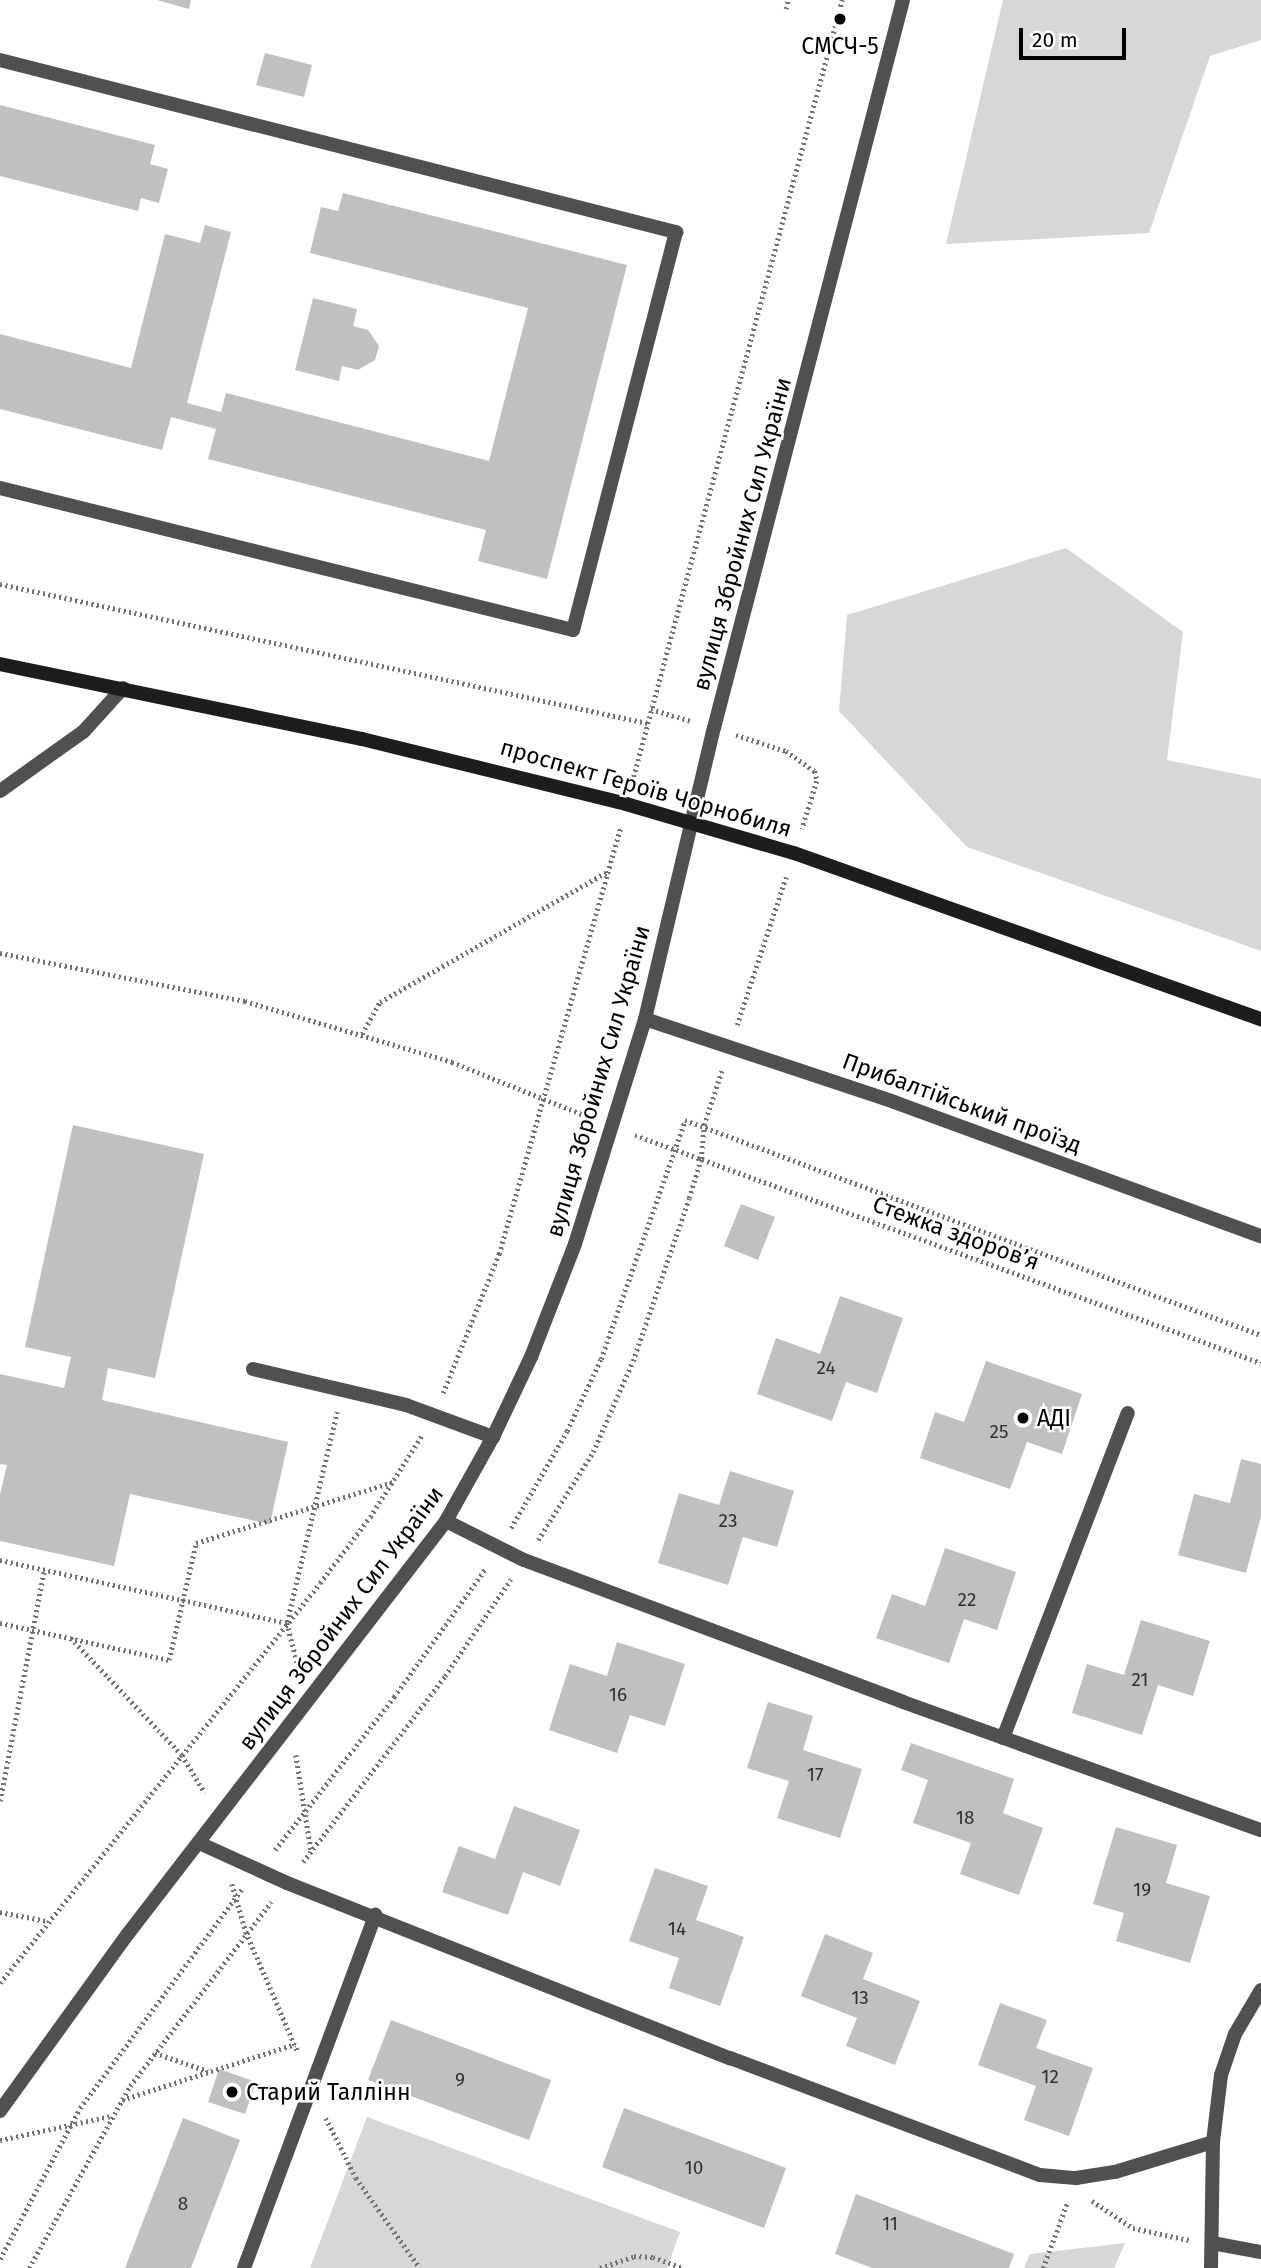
<!DOCTYPE html>
<html>
<head>
<meta charset="utf-8">
<style>
	body { margin:0 }
	#map { position:relative; width:1261px; height:2268px; overflow:hidden; background:#fff; font-family:"Fira Sans",sans-serif }
	div>[style] { position:absolute }
	[style*='--x'] { left:calc(var(--x)*1px); top:calc(var(--y)*1px); width:calc(var(--w)*1px); rotate:calc(var(--a)*1deg) }
	.green>* { inset:0; background:#d7d7d7 }
	.building>* { inset:0; background:#c0c0c0 }
	.path>* { height:4.5px; margin-top:-2.25px; transform-origin:0; background:repeating-linear-gradient(90deg,#727272 0 2px,transparent 0 5.5px) }
	.lane>* { height:14px; margin:-7px; padding:0 7px; transform-origin:7px; border-radius:7px; background:#505050 }
	.street>* { height:14px; margin:-7px; padding:0 7px; transform-origin:7px; border-radius:7px; background:#505050 }
	.secondary>* { height:14px; margin:-7px; padding:0 7px; transform-origin:7px; border-radius:7px; background:#1d1d1d }
	.dots>* { width:19px; height:19px; translate:-50% -50%; box-sizing:border-box; border:4px solid #fff; border-radius:50% }
	span { translate:-50% -50%; white-space:nowrap; text-align:center; line-height:1.15; -webkit-text-stroke:5px #fff; paint-order:stroke }
	.number-label { font-size:19px; color:#303030 }
	.number-label span { -webkit-text-stroke-width:0 }
	.poi-label { font-size:23px; color:#000 }
	.left { translate:0 -50%; text-align:left }
	.street-label { font-size:23px; color:#000 }
	.scale { position:absolute; left:1019px; top:28px; width:107px; height:32px; box-sizing:border-box; border:4px solid #000; border-top:0; padding-left:9px; font-size:21px; line-height:24px; white-space:nowrap; color:#000; -webkit-text-stroke:5px #fff; paint-order:stroke }
</style>
</head>
<body>
<div id="map">
	<div class="green">
		<div style="clip-path:polygon(1003px 0,1261px 0,1261px 40px,1210px 56px,1149px 233px,946px 244px)"></div>
		<div style="clip-path:polygon(1066px 548px,1183px 632px,1167px 760px,1261px 779px,1261px 951px,967px 847px,839px 711px,847px 615px)"></div>
		<div style="clip-path:polygon(367px 2117px,680px 2232px,667px 2268px,310px 2268px)"></div>
		<div style="clip-path:polygon(1125px 2243px,1114px 2268px,1024px 2268px,1030px 2254px)"></div>
	</div>
	<div class="building">
		<div style="clip-path:polygon(157px 0,191px 0,189px 9px)"></div>
		<div style="clip-path:polygon(265px 53px,312px 65px,304px 97px,256px 85px)"></div>
		<div style="clip-path:polygon(0 105px,155px 145px,150px 164px,168px 169px,159px 203px,141px 198px,138px 211px,0 176px)"></div>
		<div style="clip-path:polygon(343px 193px,627px 265px,547px 579px,478px 561px,486px 530px,208px 459px,216px 429px,171px 417px,162px 450px,0 409px,0 334px,131px 368px,165px 234px,200px 243px,205px 225px,231px 232px,187px 403px,221px 412px,226px 393px,489px 461px,528px 308px,310px 253px,321px 207px,338px 211px)"></div>
		<div style="clip-path:polygon(313px 298px,357px 309px,353px 326px,368px 330px,379px 346px,375px 360px,358px 370px,342px 366px,339px 381px,295px 370px)"></div>
		<div style="clip-path:polygon(73px 1125px,204px 1154px,155px 1378px,108px 1368px,102px 1400px,288px 1442px,270px 1524px,130px 1494px,114px 1566px,0 1541px,0 1494px,7px 1465px,0 1464px,0 1374px,64px 1388px,71px 1357px,25px 1347px)"></div>
		<div style="clip-path:polygon(741px 1204px,775px 1217px,758px 1260px,724px 1246px)"></div>
		<div style="clip-path:polygon(840px 1296px,903px 1318px,877px 1393px,846px 1382px,832px 1421px,757px 1394px,776px 1338px,820px 1354px)"></div>
		<div style="clip-path:polygon(986px 1361px,1082px 1394px,1062px 1454px,1027px 1442px,1010px 1489px,920px 1458px,935px 1412px,964px 1422px)"></div>
		<div style="clip-path:polygon(1241px 1459px,1261px 1464px,1261px 1516px,1246px 1573px,1178px 1555px,1194px 1494px,1230px 1503px)"></div>
		<div style="clip-path:polygon(730px 1471px,794px 1491px,777px 1547px,743px 1537px,728px 1585px,658px 1563px,679px 1493px,719px 1505px)"></div>
		<div style="clip-path:polygon(945px 1548px,1016px 1572px,997px 1630px,964px 1619px,949px 1663px,876px 1638px,892px 1594px,925px 1606px)"></div>
		<div style="clip-path:polygon(1141px 1620px,1210px 1641px,1193px 1696px,1158px 1685px,1142px 1735px,1072px 1713px,1087px 1664px,1124px 1675px)"></div>
		<div style="clip-path:polygon(617px 1642px,685px 1664px,665px 1726px,630px 1715px,617px 1753px,549px 1730px,570px 1664px,607px 1676px)"></div>
		<div style="clip-path:polygon(768px 1702px,813px 1716px,803px 1750px,862px 1769px,840px 1838px,777px 1818px,789px 1781px,747px 1768px)"></div>
		<div style="clip-path:polygon(911px 1743px,1014px 1779px,1003px 1813px,1043px 1828px,1019px 1895px,960px 1874px,971px 1843px,913px 1823px,928px 1780px,901px 1770px)"></div>
		<div style="clip-path:polygon(514px 1806px,580px 1830px,560px 1886px,523px 1872px,508px 1915px,442px 1892px,459px 1846px,495px 1859px)"></div>
		<div style="clip-path:polygon(1116px 1827px,1177px 1845px,1166px 1883px,1210px 1896px,1190px 1963px,1116px 1941px,1124px 1913px,1093px 1904px)"></div>
		<div style="clip-path:polygon(655px 1868px,708px 1886px,696px 1920px,744px 1937px,720px 2006px,669px 1988px,679px 1958px,629px 1941px)"></div>
		<div style="clip-path:polygon(825px 1934px,873px 1953px,863px 1979px,920px 2001px,895px 2065px,846px 2046px,857px 2018px,801px 1996px)"></div>
		<div style="clip-path:polygon(1000px 2003px,1047px 2020px,1036px 2048px,1093px 2068px,1069px 2136px,1024px 2120px,1036px 2086px,978px 2065px)"></div>
		<div style="clip-path:polygon(391px 2020px,551px 2080px,529px 2140px,368px 2080px)"></div>
		<div style="clip-path:polygon(219px 2069px,256px 2082px,245px 2114px,208px 2102px)"></div>
		<div style="clip-path:polygon(624px 2108px,786px 2168px,764px 2228px,602px 2167px)"></div>
		<div style="clip-path:polygon(183px 2118px,240px 2140px,191px 2268px,125px 2268px)"></div>
		<div style="clip-path:polygon(856px 2194px,1014px 2254px,1009px 2268px,872px 2268px,835px 2254px)"></div>
	</div>
	<div class="path">
		<div style="--x:786;--y:9;--w:9;--a:-77"></div>
		<div style="--x:0;--y:584;--w:662;--a:12.12"></div>
		<div style="--x:651;--y:709;--w:42;--a:16.7"></div>
		<div style="--x:736;--y:735;--w:52;--a:17.7"></div>
		<div style="--x:786;--y:751;--w:35;--a:35"></div>
		<div style="--x:815;--y:771;--w:10;--a:79"></div>
		<div style="--x:817;--y:781;--w:50;--a:107.4"></div>
		<div style="--x:632;--y:782;--w:810;--a:-74.97"></div>
		<div style="--x:0;--y:953;--w:250;--a:11.1"></div>
		<div style="--x:245;--y:1001;--w:216;--a:16.4"></div>
		<div style="--x:452;--y:1062;--w:150;--a:21.9"></div>
		<div style="--x:737;--y:1025;--w:156;--a:-71.7"></div>
		<div style="--x:362;--y:1034;--w:37;--a:-61"></div>
		<div style="--x:380;--y:1002;--w:262;--a:-29.8"></div>
		<div style="--x:635;--y:1135;--w:666;--a:20.01"></div>
		<div style="--x:443;--y:1393;--w:150;--a:-68.1"></div>
		<div style="--x:499;--y:1254;--w:443;--a:-74.1"></div>
		<div style="--x:511;--y:1528;--w:112;--a:-60"></div>
		<div style="--x:567;--y:1431;--w:80;--a:-64.7"></div>
		<div style="--x:601;--y:1359;--w:253;--a:-70.6"></div>
		<div style="--x:685;--y:1120;--w:615;--a:20.47"></div>
		<div style="--x:538;--y:1540;--w:104;--a:-58"></div>
		<div style="--x:593;--y:1452;--w:99;--a:-66.3"></div>
		<div style="--x:633;--y:1361;--w:172;--a:-71"></div>
		<div style="--x:689;--y:1198;--w:41;--a:-72.9"></div>
		<div style="--x:701;--y:1159;--w:34;--a:-85"></div>
		<div style="--x:704;--y:1125;--w:58;--a:-71.9"></div>
		<div style="--x:0;--y:1560;--w:294;--a:12.4"></div>
		<div style="--x:287;--y:1623;--w:48;--a:75.4"></div>
		<div style="--x:287;--y:1622;--w:216;--a:-76.6"></div>
		<div style="--x:0;--y:1623;--w:173;--a:12.3"></div>
		<div style="--x:169;--y:1660;--w:120;--a:-77"></div>
		<div style="--x:196;--y:1543;--w:206;--a:-17.2"></div>
		<div style="--x:71;--y:1638;--w:161;--a:46.5"></div>
		<div style="--x:182;--y:1755;--w:44;--a:58.8"></div>
		<div style="--x:296;--y:1755;--w:96;--a:81"></div>
		<div style="--x:0;--y:1801;--w:235;--a:-79.2"></div>
		<div style="--x:275;--y:1850;--w:194;--a:-52.1"></div>
		<div style="--x:394;--y:1697;--w:158;--a:-54.5"></div>
		<div style="--x:303;--y:1862;--w:234;--a:-52.6"></div>
		<div style="--x:445;--y:1676;--w:117;--a:-55.8"></div>
		<div style="--x:232;--y:1884;--w:50;--a:73.7"></div>
		<div style="--x:246;--y:1932;--w:131;--a:66.6"></div>
		<div style="--x:0;--y:1912;--w:48;--a:10.8"></div>
		<div style="--x:0;--y:1983;--w:512;--a:-51.34"></div>
		<div style="--x:320;--y:1583;--w:83;--a:-52.9"></div>
		<div style="--x:370;--y:1517;--w:97;--a:-57.6"></div>
		<div style="--x:155;--y:2053;--w:56;--a:18.8"></div>
		<div style="--x:122;--y:2100;--w:182;--a:-17.9"></div>
		<div style="--x:326;--y:2118;--w:67;--a:63.4"></div>
		<div style="--x:356;--y:2178;--w:110;--a:54.6"></div>
		<div style="--x:0;--y:2140;--w:114;--a:-12.2"></div>
		<div style="--x:1092;--y:2201;--w:49;--a:33.4"></div>
		<div style="--x:1133;--y:2228;--w:57;--a:12.1"></div>
		<div style="--x:0;--y:2259;--w:171;--a:-62.1"></div>
		<div style="--x:80;--y:2108;--w:272;--a:-53.5"></div>
		<div style="--x:29;--y:2268;--w:208;--a:-61"></div>
		<div style="--x:130;--y:2086;--w:232;--a:-52.5"></div>
		<div style="--x:600;--y:2268;--w:36;--a:-19"></div>
		<div style="--x:634;--y:2256;--w:19;--a:3"></div>
		<div style="--x:653;--y:2257;--w:32;--a:20"></div>
		<div style="--x:1043;--y:2268;--w:69;--a:-69.7"></div>
	</div>
	<div class="lane">
		<div style="--x:0;--y:60;--w:698;--a:14.28"></div>
		<div style="--x:676;--y:232;--w:411;--a:104.5"></div>
		<div style="--x:573;--y:630;--w:590;--a:-166.08"></div>
		<div style="--x:0;--y:791;--w:103;--a:-35.5"></div>
		<div style="--x:84;--y:731;--w:58;--a:-47.8"></div>
		<div style="--x:253;--y:1369;--w:157;--a:13.2"></div>
		<div style="--x:406;--y:1405;--w:93;--a:20.2"></div>
		<div style="--x:1003;--y:1738;--w:348;--a:-69"></div>
		<div style="--x:1212;--y:2243;--w:50;--a:10.4"></div>
		<div style="--x:244;--y:2268;--w:377;--a:-69.6"></div>
	</div>
	<div class="street">
		<div style="--x:645;--y:1019;--w:262;--a:18.4"></div>
		<div style="--x:894;--y:1102;--w:391;--a:20.1"></div>
		<div style="--x:446;--y:1521;--w:87;--a:26.6"></div>
		<div style="--x:524;--y:1560;--w:405;--a:20.5"></div>
		<div style="--x:903;--y:1702;--w:380;--a:19.7"></div>
		<div style="--x:199;--y:1843;--w:97;--a:24.4"></div>
		<div style="--x:287;--y:1883;--w:476;--a:21.6"></div>
		<div style="--x:730;--y:2058;--w:331;--a:20.7"></div>
		<div style="--x:1040;--y:2175;--w:36;--a:5"></div>
		<div style="--x:1076;--y:2178;--w:39;--a:-9"></div>
		<div style="--x:1115;--y:2172;--w:102;--a:-17"></div>
		<div style="--x:0;--y:2111;--w:217;--a:-54.2"></div>
		<div style="--x:127;--y:1935;--w:523;--a:-52.38"></div>
		<div style="--x:446;--y:1521;--w:96;--a:-60.8"></div>
		<div style="--x:493;--y:1437;--w:89;--a:-64.6"></div>
		<div style="--x:531;--y:1357;--w:121;--a:-68.7"></div>
		<div style="--x:575;--y:1244;--w:236;--a:-72.7"></div>
		<div style="--x:645;--y:1019;--w:299;--a:-76.7"></div>
		<div style="--x:714;--y:728;--w:752;--a:-75.45"></div>
		<div style="--x:1211;--y:2268;--w:126;--a:-89.1"></div>
		<div style="--x:1213;--y:2142;--w:67;--a:-83.2"></div>
		<div style="--x:1221;--y:2075;--w:43;--a:-71.1"></div>
		<div style="--x:1235;--y:2034;--w:51;--a:-59.4"></div>
	</div>
	<div class="secondary">
		<div style="--x:0;--y:664;--w:370;--a:11.7"></div>
		<div style="--x:362;--y:739;--w:272;--a:13.8"></div>
		<div style="--x:626;--y:804;--w:175;--a:16.3"></div>
		<div style="--x:794;--y:853;--w:496;--a:19.6"></div>
	</div>
	<div class="dots">
		<div style="left:840px;top:19px;background:#000"></div>
		<div style="left:1023px;top:1418px;background:#000"></div>
		<div style="left:232px;top:2092px;background:#000"></div>
	</div>
	<div class="number-label">
		<span style="left:826px;top:1368px">24</span>
		<span style="left:999px;top:1432px">25</span>
		<span style="left:728px;top:1521px">23</span>
		<span style="left:967px;top:1600px">22</span>
		<span style="left:1140px;top:1680px">21</span>
		<span style="left:618px;top:1695px">16</span>
		<span style="left:815px;top:1775px">17</span>
		<span style="left:965px;top:1818px">18</span>
		<span style="left:1142px;top:1890px">19</span>
		<span style="left:677px;top:1929px">14</span>
		<span style="left:860px;top:1998px">13</span>
		<span style="left:1050px;top:2077px">12</span>
		<span style="left:460px;top:2080px">9</span>
		<span style="left:694px;top:2168px">10</span>
		<span style="left:183px;top:2204px">8</span>
		<span style="left:890px;top:2224px">11</span>
	</div>
	<div class="poi-label">
		<span style="left:840px;top:46px">СМСЧ-5</span>
		<span class="left" style="left:1037px;top:1418px">АДІ</span>
		<span class="left" style="left:246px;top:2092px">Старий Таллінн</span>
	</div>
	<div class="street-label">
		<span style="left:742px;top:534px;rotate:-75deg">вулиця Збройних Сил України</span>
		<span style="left:646px;top:788px;rotate:16deg">проспект Героїв Чорнобиля</span>
		<span style="left:598px;top:1081px;rotate:-74deg">вулиця Збройних Сил України</span>
		<span style="left:962px;top:1103px;rotate:20deg">Прибалтійський проїзд</span>
		<span style="left:956px;top:1233px;rotate:20deg">Стежка здоров’я</span>
		<span style="left:341px;top:1618px;rotate:-53deg">вулиця Збройних Сил України</span>
	</div>
	<div class="scale">20 m</div>
</div>
</body>
</html>
